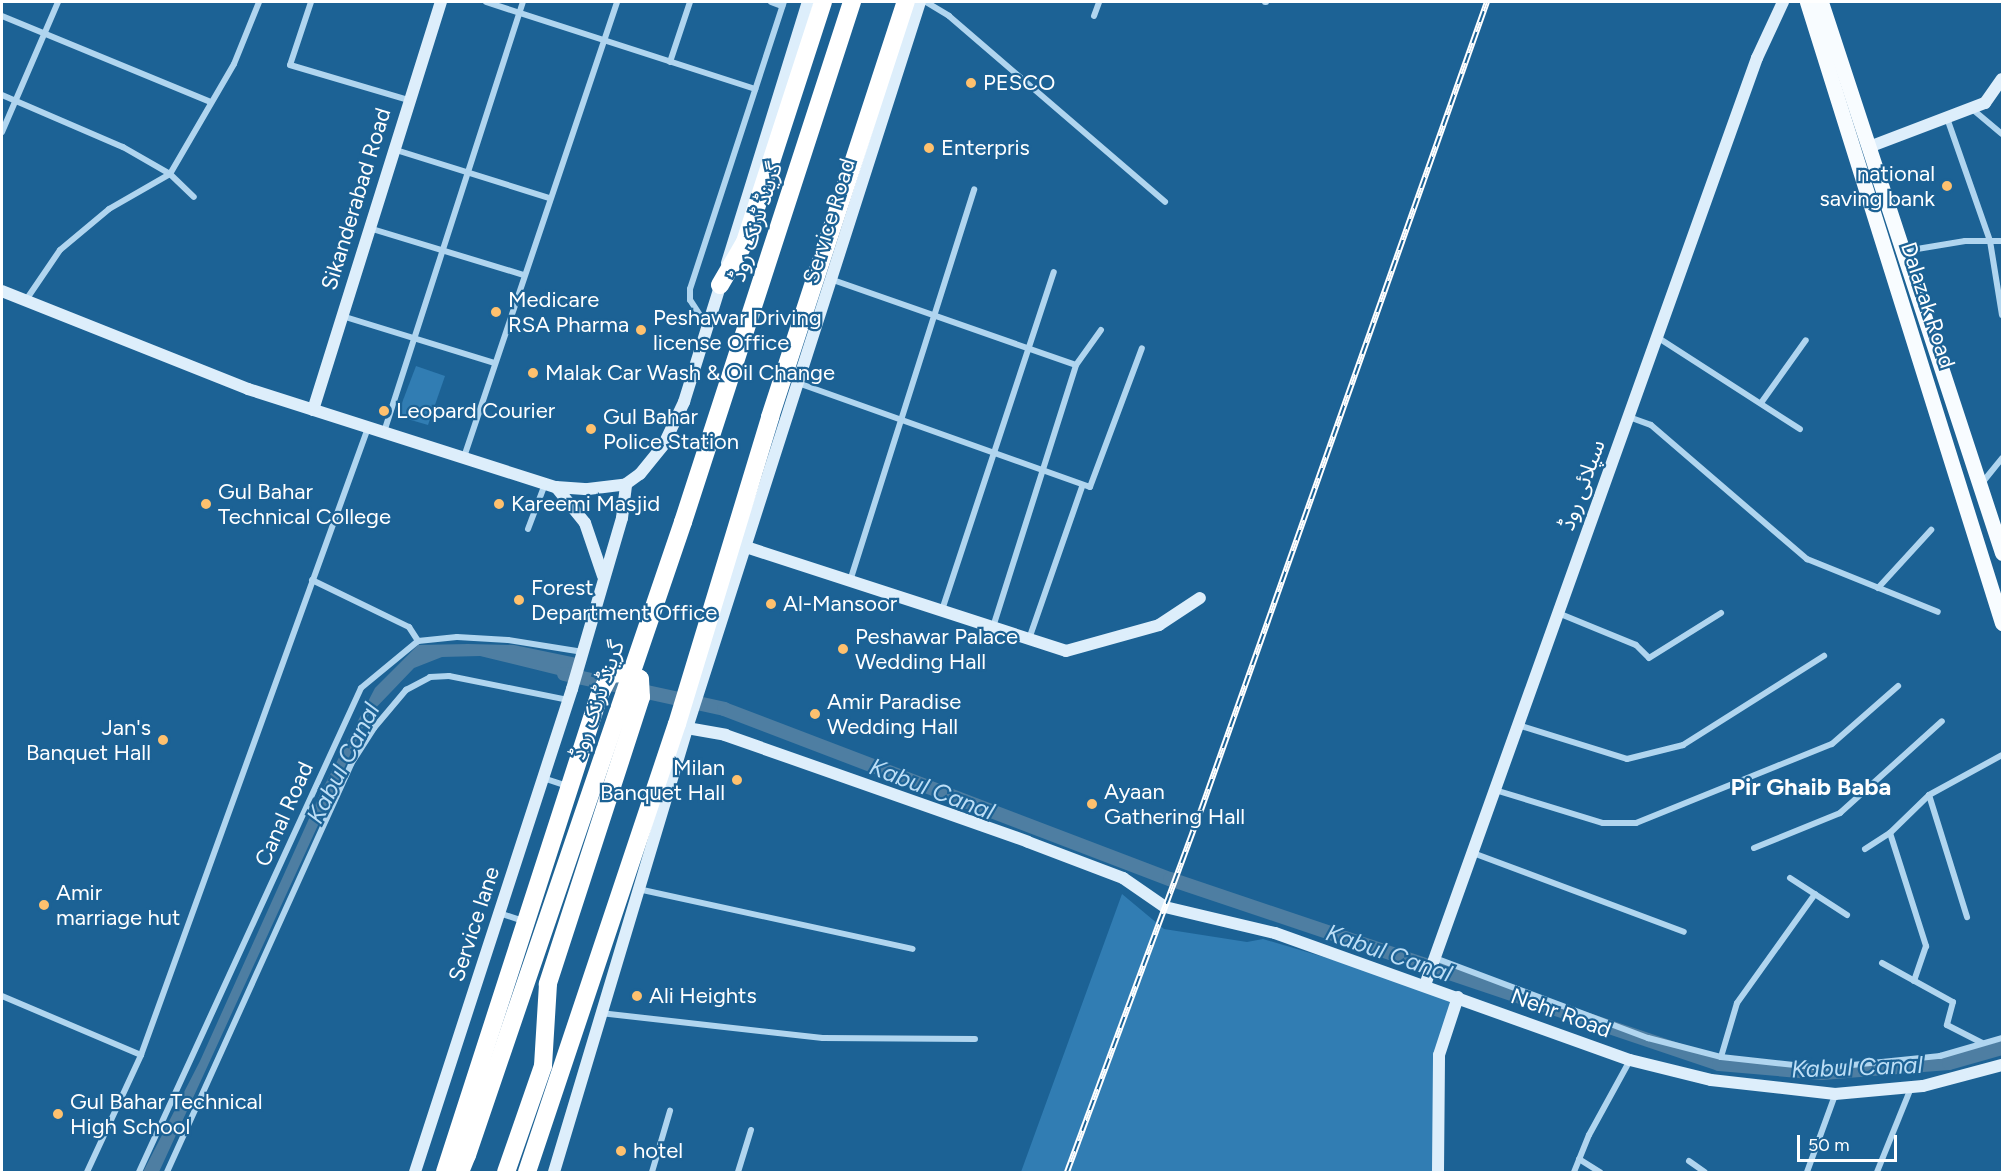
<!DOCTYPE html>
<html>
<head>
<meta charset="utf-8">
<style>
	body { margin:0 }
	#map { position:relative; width:2004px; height:1174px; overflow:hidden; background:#1c6295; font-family:Figtree,"Noto Sans Arabic",sans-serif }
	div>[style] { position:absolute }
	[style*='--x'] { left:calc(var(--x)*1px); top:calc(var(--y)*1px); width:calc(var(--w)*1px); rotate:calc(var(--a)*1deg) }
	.green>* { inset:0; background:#317db3 }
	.water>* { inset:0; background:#4e7ea2 }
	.canal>* { height:14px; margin:-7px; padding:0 7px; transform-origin:7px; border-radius:7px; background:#4e7ea2 }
	.street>* { height:6px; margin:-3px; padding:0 3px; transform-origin:3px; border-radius:3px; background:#b0d5ef }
	.secondary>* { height:12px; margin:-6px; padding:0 6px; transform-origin:6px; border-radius:6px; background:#ddeefb }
	.primary>* { height:15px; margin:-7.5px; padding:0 7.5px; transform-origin:7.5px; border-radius:7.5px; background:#f8fcff }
	.highway>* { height:18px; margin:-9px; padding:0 9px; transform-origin:9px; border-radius:9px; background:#fff }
	.rail>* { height:6px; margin-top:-3px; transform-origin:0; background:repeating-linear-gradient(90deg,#1c6295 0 11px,#fff 0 22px); box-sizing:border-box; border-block:2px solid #fff }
	.highway-bridge>* { height:18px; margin:-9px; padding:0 9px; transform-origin:9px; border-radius:9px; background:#fff }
	.dots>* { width:16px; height:16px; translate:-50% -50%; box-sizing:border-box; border:3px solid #1c6295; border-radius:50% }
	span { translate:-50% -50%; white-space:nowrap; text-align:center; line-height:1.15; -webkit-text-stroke:4.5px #1c6295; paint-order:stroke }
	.poi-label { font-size:22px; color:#fff }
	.left { translate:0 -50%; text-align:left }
	.right { translate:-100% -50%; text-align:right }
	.street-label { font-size:22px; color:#fff }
	.water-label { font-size:24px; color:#bcdef6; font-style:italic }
	.neighbourhood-label { font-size:24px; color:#fff; font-weight:700 }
	.frame { position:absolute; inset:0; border:3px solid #fff; pointer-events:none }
	.scale { position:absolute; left:1797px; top:1135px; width:100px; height:27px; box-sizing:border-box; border:3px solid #fff; border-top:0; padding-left:8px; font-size:18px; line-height:21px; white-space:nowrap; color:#fff; -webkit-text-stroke:4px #1c6295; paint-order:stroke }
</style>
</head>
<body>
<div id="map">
	<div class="green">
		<div style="clip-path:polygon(416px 366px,445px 376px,428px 425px,397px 416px)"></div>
		<div style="clip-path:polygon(1122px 894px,1164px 929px,1247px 942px,1263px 939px,1458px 997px,1439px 1055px,1438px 1172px,1021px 1172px)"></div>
	</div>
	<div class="water">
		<div style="clip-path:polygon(468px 644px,514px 645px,577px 658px,570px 678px,480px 656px,442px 657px,414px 668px,368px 716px,159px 1172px,143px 1172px,200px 1061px,321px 792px,375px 688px,418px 645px)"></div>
	</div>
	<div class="canal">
		<div style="--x:564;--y:674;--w:164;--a:12.3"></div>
		<div style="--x:724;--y:709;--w:477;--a:20.9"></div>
		<div style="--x:1170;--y:879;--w:579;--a:18.62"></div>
		<div style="--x:1719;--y:1064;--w:103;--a:5"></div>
		<div style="--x:1822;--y:1073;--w:127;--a:-4.5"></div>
		<div style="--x:1949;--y:1063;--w:55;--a:-15.8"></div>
	</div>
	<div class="street">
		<div style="--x:311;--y:2;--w:66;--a:108.4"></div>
		<div style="--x:290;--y:65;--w:123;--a:16.5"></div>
		<div style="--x:486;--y:2;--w:283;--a:17.9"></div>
		<div style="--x:771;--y:2;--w:12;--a:20"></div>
		<div style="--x:926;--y:2;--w:27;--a:31"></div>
		<div style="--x:949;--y:16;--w:285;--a:40.7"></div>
		<div style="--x:1265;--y:2;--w:1;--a:0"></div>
		<div style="--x:2;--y:16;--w:226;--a:22.4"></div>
		<div style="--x:1094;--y:16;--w:15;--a:-70"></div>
		<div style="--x:670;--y:62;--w:63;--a:-71.6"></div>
		<div style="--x:2;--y:95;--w:132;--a:23.3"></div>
		<div style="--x:123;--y:147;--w:54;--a:29.9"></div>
		<div style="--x:170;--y:174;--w:33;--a:44"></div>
		<div style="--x:1971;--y:108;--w:40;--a:40"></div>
		<div style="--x:1947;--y:118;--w:130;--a:70.7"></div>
		<div style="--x:1990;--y:241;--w:75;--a:80.8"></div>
		<div style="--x:2;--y:132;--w:142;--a:-66.7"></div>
		<div style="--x:396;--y:150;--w:160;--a:17.4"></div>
		<div style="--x:369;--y:228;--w:162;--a:16.9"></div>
		<div style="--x:1905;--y:251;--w:61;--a:-9.5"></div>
		<div style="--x:1965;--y:241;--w:37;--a:0"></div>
		<div style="--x:833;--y:280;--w:257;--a:19.3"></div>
		<div style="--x:26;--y:300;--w:60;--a:-55.8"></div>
		<div style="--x:60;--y:250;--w:64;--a:-39.9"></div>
		<div style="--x:109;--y:209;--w:70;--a:-29.8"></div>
		<div style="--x:170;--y:174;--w:127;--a:-59.8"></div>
		<div style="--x:234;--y:64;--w:67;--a:-68"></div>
		<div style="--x:342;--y:316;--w:160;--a:17.1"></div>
		<div style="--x:707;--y:326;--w:31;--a:-123"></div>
		<div style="--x:690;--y:300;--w:11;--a:-90"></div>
		<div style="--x:690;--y:289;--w:302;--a:-71.9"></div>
		<div style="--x:1657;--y:337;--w:170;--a:32.8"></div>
		<div style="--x:798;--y:383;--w:310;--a:19.6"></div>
		<div style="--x:1090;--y:487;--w:148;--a:-69.5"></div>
		<div style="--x:1761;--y:403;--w:77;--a:-54.5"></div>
		<div style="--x:1629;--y:417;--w:23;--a:20"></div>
		<div style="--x:1651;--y:425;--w:206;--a:40.7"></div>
		<div style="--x:1807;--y:559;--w:141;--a:22"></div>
		<div style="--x:384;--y:432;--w:452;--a:-72.1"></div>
		<div style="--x:464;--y:457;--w:480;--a:-71.4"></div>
		<div style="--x:1982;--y:483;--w:32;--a:-51"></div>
		<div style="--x:528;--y:529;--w:48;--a:-69.3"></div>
		<div style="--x:312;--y:580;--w:108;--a:25.9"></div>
		<div style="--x:409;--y:627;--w:17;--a:57"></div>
		<div style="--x:850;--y:581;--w:411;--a:-72.4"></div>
		<div style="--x:1878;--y:588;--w:79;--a:-47.6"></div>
		<div style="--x:942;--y:610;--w:356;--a:-71.7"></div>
		<div style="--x:1558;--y:613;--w:84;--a:22.3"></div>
		<div style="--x:1636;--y:645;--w:18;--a:45"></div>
		<div style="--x:1649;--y:658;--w:85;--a:-32"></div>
		<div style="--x:993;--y:627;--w:275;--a:-72.4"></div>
		<div style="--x:1076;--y:365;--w:43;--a:-54.5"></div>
		<div style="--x:1029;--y:639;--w:161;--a:-70.8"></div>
		<div style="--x:1518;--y:725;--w:114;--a:17.3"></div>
		<div style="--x:1627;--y:759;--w:58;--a:-14"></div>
		<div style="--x:1683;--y:745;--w:167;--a:-32.3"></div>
		<div style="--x:543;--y:778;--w:26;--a:18"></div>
		<div style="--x:1495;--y:790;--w:113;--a:17"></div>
		<div style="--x:1603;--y:823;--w:33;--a:0"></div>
		<div style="--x:1636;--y:823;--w:211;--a:-22"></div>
		<div style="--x:1832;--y:744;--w:88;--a:-41.3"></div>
		<div style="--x:1929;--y:795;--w:128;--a:72.7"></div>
		<div style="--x:1890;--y:833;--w:119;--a:72.3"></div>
		<div style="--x:1926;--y:946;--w:37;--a:109"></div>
		<div style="--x:1754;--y:848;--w:93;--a:-22.1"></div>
		<div style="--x:1840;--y:813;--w:137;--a:-42"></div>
		<div style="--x:1865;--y:849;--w:30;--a:-33"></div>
		<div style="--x:1890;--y:833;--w:54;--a:-44.3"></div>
		<div style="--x:1929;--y:795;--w:83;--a:-28.7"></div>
		<div style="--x:1473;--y:853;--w:225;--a:20.5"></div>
		<div style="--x:1790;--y:878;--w:68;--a:33"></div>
		<div style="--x:638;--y:889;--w:281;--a:12.3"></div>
		<div style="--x:499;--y:913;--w:26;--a:18"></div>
		<div style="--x:1435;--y:958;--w:228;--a:20.6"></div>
		<div style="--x:1648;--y:1038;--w:75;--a:14.6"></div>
		<div style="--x:1721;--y:1057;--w:103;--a:6.2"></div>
		<div style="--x:1823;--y:1068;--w:118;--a:-5.9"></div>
		<div style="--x:1940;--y:1056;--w:65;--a:-16.2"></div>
		<div style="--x:1882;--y:963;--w:81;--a:28.8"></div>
		<div style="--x:1953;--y:1002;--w:24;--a:105"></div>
		<div style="--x:1947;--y:1025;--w:39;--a:27"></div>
		<div style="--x:2;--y:996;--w:151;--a:23"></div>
		<div style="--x:600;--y:1013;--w:224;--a:6.4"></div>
		<div style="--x:823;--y:1038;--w:152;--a:0.4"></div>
		<div style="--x:1721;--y:1057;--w:56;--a:-73.5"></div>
		<div style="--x:1737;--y:1003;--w:134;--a:-54.4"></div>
		<div style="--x:1579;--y:1159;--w:25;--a:32"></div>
		<div style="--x:1689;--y:1161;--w:19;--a:35"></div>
		<div style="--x:87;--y:1172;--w:129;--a:-65.2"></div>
		<div style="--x:141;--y:1055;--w:667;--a:-70.1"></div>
		<div style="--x:139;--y:1172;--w:532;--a:-65.36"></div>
		<div style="--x:361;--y:688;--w:74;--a:-39.5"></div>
		<div style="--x:418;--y:641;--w:39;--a:-6"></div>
		<div style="--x:457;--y:637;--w:51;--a:3.4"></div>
		<div style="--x:508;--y:640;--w:76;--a:9.1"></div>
		<div style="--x:167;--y:1172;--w:448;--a:-65.7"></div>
		<div style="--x:351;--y:764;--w:43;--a:-57.4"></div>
		<div style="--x:374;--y:728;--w:50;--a:-49.9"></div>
		<div style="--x:406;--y:690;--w:27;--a:-28"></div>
		<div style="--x:430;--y:677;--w:19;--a:-3"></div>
		<div style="--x:449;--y:676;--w:121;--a:11.4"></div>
		<div style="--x:652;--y:1172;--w:64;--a:-73.6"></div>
		<div style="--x:738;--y:1172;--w:44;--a:-72.8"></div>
		<div style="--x:1574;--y:1172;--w:40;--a:-68"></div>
		<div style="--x:1589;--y:1135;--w:85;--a:-61.3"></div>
		<div style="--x:1807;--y:1172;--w:82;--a:-70"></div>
		<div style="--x:1877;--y:1172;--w:91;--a:-68"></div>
	</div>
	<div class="secondary">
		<div style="--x:1869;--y:147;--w:124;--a:-20.8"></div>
		<div style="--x:1985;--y:103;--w:29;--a:-55"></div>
		<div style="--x:727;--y:263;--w:273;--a:-72.8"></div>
		<div style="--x:2;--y:291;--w:265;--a:21.7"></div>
		<div style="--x:248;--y:389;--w:323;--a:17.7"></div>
		<div style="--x:556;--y:487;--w:32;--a:4"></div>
		<div style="--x:588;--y:489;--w:38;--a:-7"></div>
		<div style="--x:626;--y:484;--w:17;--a:-36"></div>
		<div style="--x:640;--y:474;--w:38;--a:-51"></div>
		<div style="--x:664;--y:444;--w:47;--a:-64.5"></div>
		<div style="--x:684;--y:402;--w:128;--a:-72.7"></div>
		<div style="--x:313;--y:410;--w:428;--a:-72.6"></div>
		<div style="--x:556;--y:487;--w:46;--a:51.1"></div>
		<div style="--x:585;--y:523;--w:56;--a:71.2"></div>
		<div style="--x:746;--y:547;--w:336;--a:18"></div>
		<div style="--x:1066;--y:651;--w:97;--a:-15.6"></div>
		<div style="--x:1159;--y:625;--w:49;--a:-33.4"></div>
		<div style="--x:687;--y:728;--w:39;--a:10"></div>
		<div style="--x:725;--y:735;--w:321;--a:19.4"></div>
		<div style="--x:1028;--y:842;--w:102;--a:20.8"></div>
		<div style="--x:1123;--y:878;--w:51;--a:34.6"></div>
		<div style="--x:1165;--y:907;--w:113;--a:13.3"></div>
		<div style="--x:1275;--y:933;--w:377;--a:19.7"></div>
		<div style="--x:1630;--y:1060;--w:83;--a:13.9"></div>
		<div style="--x:1711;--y:1080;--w:125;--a:6.4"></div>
		<div style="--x:1835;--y:1094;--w:88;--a:-5.2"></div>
		<div style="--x:1923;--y:1086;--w:82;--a:-14.9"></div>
		<div style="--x:1425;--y:985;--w:985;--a:-70.3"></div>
		<div style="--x:1757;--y:58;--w:62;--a:-65.1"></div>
		<div style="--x:415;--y:1172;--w:508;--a:-71.99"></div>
		<div style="--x:572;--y:689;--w:178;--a:-73.7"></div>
		<div style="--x:622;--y:518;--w:34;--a:-83"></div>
		<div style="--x:554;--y:1172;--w:463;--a:-73.3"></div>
		<div style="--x:687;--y:728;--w:762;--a:-72.21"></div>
		<div style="--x:1438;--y:1172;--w:117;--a:-89.5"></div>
		<div style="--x:1439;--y:1055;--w:61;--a:-71.9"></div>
	</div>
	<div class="primary">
		<div style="--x:1807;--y:2;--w:651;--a:72.57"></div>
		<div style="--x:1821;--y:2;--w:580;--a:71.81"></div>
	</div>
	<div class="highway">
		<div style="--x:720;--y:285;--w:50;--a:-59.8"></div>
		<div style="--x:745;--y:242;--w:252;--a:-72"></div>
		<div style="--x:683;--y:522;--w:547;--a:-72"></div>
		<div style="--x:445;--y:1172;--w:500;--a:-72.07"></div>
		<div style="--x:599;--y:696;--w:25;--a:-63"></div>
		<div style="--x:610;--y:674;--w:16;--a:-4"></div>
		<div style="--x:626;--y:673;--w:15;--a:23"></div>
		<div style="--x:640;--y:679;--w:18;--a:87"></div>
		<div style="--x:641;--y:697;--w:302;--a:108"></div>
		<div style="--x:548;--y:984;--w:82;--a:93.5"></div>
		<div style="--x:543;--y:1066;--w:112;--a:109.2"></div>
		<div style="--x:460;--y:1172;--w:18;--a:-68"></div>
		<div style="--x:527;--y:1172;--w:472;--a:-71.5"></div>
		<div style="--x:677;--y:724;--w:321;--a:-73.1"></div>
		<div style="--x:770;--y:417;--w:437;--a:-71.9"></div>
	</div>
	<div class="rail">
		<div style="--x:1067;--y:1172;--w:386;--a:-69.7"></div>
		<div style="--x:1201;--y:810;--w:857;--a:-70.51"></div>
	</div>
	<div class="highway-bridge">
		<div style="--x:467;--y:1155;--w:669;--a:-71.16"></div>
	</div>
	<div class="dots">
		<div style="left:971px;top:83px;background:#ffc16e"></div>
		<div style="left:929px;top:148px;background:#ffc16e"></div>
		<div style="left:1947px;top:186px;background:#ffc16e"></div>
		<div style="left:496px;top:312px;background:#ffc16e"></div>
		<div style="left:641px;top:330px;background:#ffc16e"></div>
		<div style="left:533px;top:373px;background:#ffc16e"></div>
		<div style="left:384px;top:411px;background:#ffc16e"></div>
		<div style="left:591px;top:429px;background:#ffc16e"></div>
		<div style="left:206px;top:504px;background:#ffc16e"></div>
		<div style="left:499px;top:504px;background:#ffc16e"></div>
		<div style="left:519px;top:600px;background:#ffc16e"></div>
		<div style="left:771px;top:604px;background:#ffc16e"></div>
		<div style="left:843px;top:649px;background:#ffc16e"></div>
		<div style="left:815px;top:714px;background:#ffc16e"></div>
		<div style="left:163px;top:740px;background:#ffc16e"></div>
		<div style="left:737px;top:780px;background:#ffc16e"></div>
		<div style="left:1092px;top:804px;background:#ffc16e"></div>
		<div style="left:44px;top:905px;background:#ffc16e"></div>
		<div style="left:637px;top:996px;background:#ffc16e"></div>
		<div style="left:58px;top:1114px;background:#ffc16e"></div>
		<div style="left:621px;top:1151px;background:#ffc16e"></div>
	</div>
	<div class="poi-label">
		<span class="left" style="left:983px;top:83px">PESCO</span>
		<span class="left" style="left:941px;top:148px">Enterpris</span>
		<span class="right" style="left:1935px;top:186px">national<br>saving bank</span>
		<span class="left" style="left:508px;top:312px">Medicare<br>RSA Pharma</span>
		<span class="left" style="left:653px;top:330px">Peshawar Driving<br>license Office</span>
		<span class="left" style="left:545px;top:373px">Malak Car Wash &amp; Oil Change</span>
		<span class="left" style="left:396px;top:411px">Leopard Courier</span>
		<span class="left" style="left:603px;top:429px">Gul Bahar<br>Police Station</span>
		<span class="left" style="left:218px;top:504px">Gul Bahar<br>Technical College</span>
		<span class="left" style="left:511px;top:504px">Kareemi Masjid</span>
		<span class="left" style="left:531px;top:600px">Forest<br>Department Office</span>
		<span class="left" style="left:783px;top:604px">Al-Mansoor</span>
		<span class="left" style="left:855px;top:649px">Peshawar Palace<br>Wedding Hall</span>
		<span class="left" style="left:827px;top:714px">Amir Paradise<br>Wedding Hall</span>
		<span class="right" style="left:151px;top:740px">Jan's<br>Banquet Hall</span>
		<span class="right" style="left:725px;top:780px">Milan<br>Banquet Hall</span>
		<span class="left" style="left:1104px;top:804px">Ayaan<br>Gathering Hall</span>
		<span class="left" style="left:56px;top:905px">Amir<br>marriage hut</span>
		<span class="left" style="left:649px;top:996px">Ali Heights</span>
		<span class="left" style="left:70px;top:1114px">Gul Bahar Technical<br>High School</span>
		<span class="left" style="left:633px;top:1151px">hotel</span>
	</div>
	<div class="street-label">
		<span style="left:356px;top:199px;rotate:-73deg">Sikanderabad Road</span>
		<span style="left:829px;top:221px;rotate:-73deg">Service Road</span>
		<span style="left:756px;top:222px;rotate:-72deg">گرینڈ ٹرنک روڈ</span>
		<span style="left:1928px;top:305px;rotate:72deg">Dalazak Road</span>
		<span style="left:1582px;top:485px;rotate:-70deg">سپلائی روڈ</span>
		<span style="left:597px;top:700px;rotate:-71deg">گرینڈ ٹرنک روڈ</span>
		<span style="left:284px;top:814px;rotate:-66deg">Canal Road</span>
		<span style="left:474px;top:924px;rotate:-72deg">Service lane</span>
		<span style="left:1561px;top:1013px;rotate:20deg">Nehr Road</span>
	</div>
	<div class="water-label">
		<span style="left:343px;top:763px;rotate:-63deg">Kabul Canal</span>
		<span style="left:932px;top:789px;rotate:21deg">Kabul Canal</span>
		<span style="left:1389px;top:953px;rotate:19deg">Kabul Canal</span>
		<span style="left:1857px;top:1067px;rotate:-2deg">Kabul Canal</span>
	</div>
	<div class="neighbourhood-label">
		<span style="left:1811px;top:787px">Pir Ghaib Baba</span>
	</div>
	<div class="frame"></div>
	<div class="scale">50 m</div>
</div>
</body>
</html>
